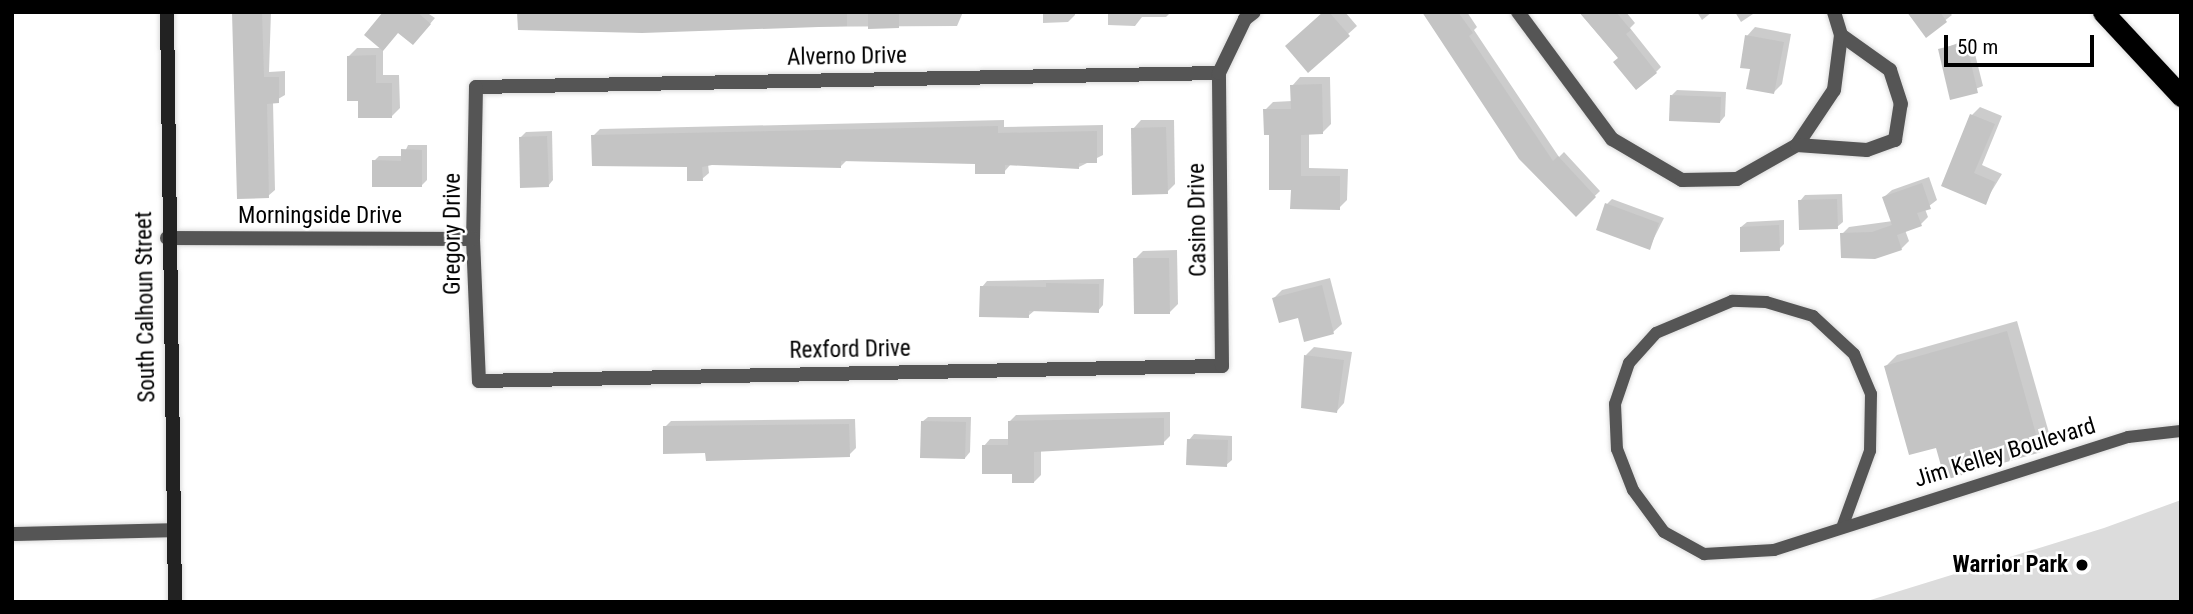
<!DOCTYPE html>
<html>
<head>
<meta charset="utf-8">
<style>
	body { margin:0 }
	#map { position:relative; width:2193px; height:614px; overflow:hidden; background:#fff; font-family:"Roboto Condensed",sans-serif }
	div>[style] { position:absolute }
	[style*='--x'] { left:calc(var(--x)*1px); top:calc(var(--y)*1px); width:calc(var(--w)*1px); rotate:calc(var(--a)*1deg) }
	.green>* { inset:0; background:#dcdcdc }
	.shadow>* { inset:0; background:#0003 }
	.building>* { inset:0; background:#c4c4c4 }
	.roads { filter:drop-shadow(0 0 2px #dbdbdb) drop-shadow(0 0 2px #dbdbdb) }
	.lane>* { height:12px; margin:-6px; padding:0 6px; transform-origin:6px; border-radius:6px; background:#555 }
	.street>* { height:14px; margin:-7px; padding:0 7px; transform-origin:7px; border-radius:7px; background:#555 }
	.secondary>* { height:14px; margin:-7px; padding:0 7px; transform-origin:7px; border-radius:7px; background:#222 }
	.highway>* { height:21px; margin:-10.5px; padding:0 10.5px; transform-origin:10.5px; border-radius:10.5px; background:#000 }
	.dots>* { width:19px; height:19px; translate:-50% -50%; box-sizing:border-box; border:4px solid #fff; border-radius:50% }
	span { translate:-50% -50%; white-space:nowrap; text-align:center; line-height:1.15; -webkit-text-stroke:5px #fff; paint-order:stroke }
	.street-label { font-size:23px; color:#000 }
	.poi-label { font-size:23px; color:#000; font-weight:700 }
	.right { translate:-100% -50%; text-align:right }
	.frame { position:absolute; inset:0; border:14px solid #000; pointer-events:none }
	.scale { position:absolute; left:1944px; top:35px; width:150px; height:32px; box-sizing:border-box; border:4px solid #000; border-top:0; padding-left:9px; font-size:21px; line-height:24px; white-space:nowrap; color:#000; -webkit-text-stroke:5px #fff; paint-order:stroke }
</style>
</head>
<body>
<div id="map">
	<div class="green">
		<div style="clip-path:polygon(2181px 500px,2181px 602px,1864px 602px,2104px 528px)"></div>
	</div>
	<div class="shadow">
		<div style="clip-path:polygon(236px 12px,271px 12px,269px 72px,285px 71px,285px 95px,273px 102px,275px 190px,268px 196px)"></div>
		<div style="clip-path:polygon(385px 12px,426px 12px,435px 18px,418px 38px,399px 31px,383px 48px,383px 75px,399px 75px,400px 108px,392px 116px,360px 99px,349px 56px,357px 48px,381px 48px)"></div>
		<div style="clip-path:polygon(449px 12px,495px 12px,493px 14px)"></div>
		<div style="clip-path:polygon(519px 12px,963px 12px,957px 26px,519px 28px)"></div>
		<div style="clip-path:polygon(1043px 12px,1075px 12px,1075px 15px,1068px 22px,1043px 23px)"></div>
		<div style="clip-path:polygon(1108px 12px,1171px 12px,1166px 17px,1142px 17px,1135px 26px,1108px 25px)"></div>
		<div style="clip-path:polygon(1324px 12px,1345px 12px,1357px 26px,1308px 70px)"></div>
		<div style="clip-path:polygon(1423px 12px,1467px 12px,1477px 27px,1474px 30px,1559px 157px,1564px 152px,1600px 191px,1576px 214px)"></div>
		<div style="clip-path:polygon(1579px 12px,1626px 12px,1635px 23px,1630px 28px,1661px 67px,1656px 72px,1619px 58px)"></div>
		<div style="clip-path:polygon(1697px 12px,1712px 12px,1702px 20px)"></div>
		<div style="clip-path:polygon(1735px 12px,1756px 12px,1741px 22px)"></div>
		<div style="clip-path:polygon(1907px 12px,1949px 12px,1952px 15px,1926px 35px)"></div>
		<div style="clip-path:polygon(1755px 27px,1791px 34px,1782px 84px,1773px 93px,1747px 36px)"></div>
		<div style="clip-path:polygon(1971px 38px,1983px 86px,1952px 98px,1940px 50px)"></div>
		<div style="clip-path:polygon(1300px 77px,1330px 77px,1331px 124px,1323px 132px,1309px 133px,1309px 168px,1348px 169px,1347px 200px,1339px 208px,1292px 189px,1271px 134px,1265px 110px,1273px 102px,1292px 101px,1292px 86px)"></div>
		<div style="clip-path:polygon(1677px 90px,1726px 92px,1725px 116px,1720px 122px,1672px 95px)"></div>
		<div style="clip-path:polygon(1980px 107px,2002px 116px,1982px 165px,2002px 174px,1985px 202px,1943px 185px,1972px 115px)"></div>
		<div style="clip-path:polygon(1004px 120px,1004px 127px,1103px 125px,1103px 155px,1079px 167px,1011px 164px,1004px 172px,977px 162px,847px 160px,840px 167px,708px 164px,709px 173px,702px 179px,688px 166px,593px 136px,600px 129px)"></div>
		<div style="clip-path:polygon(1141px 120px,1174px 120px,1175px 184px,1167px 192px,1133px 129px)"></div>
		<div style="clip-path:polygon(552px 131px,553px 180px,548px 186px,521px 137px,526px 132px)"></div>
		<div style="clip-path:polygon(408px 145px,427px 145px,427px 180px,421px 186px,374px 161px,379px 156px,403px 156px)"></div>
		<div style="clip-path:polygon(1929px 177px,1937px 200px,1925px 209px,1928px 217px,1921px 224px,1905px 230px,1909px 241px,1901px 249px,1842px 234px,1849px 227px,1893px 221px,1884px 197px,1892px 190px)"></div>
		<div style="clip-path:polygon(1842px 194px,1843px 222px,1837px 227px,1800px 201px,1805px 195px)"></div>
		<div style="clip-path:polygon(1612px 199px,1664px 218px,1649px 248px,1607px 204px)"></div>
		<div style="clip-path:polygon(1784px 220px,1784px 244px,1779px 249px,1741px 227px,1747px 222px)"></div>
		<div style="clip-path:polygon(1177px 250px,1178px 304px,1170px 312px,1135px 259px,1143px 251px)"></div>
		<div style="clip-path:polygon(1330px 278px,1342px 324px,1333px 332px,1274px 298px,1282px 290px)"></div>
		<div style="clip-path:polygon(1104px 279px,1103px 305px,1098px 311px,1034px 311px,1028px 316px,982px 287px,987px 281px)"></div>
		<div style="clip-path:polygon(2017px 321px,2051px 440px,2040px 451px,1937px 446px,1886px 366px,1897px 355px)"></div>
		<div style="clip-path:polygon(1314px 347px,1352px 352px,1344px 403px,1336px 412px,1306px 355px)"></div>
		<div style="clip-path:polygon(1170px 412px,1170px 436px,1163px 443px,1041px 449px,1041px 475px,1034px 482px,1014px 473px,984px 446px,990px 439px,1009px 439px,1009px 422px,1016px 415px)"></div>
		<div style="clip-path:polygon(928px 417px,971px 417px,970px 452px,965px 458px,922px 422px)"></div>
		<div style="clip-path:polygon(855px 419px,856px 448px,849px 455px,707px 452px,665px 427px,671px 421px)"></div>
		<div style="clip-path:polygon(1194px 434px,1232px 436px,1232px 460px,1226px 465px,1189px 440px)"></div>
	</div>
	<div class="building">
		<div style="clip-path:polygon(232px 12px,262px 12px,264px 77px,279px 77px,279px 103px,267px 104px,269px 198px,237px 199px)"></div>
		<div style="clip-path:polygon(383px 12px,417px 12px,431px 24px,413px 45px,398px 33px,383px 51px,364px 35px)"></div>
		<div style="clip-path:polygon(517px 12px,847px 12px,847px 26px,642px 33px,518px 30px)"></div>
		<div style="clip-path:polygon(868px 12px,899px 12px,899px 28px,868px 29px)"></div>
		<div style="clip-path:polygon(1323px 12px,1329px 12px,1350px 36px,1308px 73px,1285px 46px)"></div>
		<div style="clip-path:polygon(1422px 12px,1458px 12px,1473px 33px,1469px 36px,1553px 161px,1558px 156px,1596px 197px,1576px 217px,1519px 159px)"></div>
		<div style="clip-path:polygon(1579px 12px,1616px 12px,1631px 30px,1626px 34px,1657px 73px,1636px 90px,1613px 62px,1618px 58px)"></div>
		<div style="clip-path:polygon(1907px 12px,1940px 12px,1947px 22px,1926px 38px)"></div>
		<div style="clip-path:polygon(1745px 35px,1784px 42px,1774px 94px,1746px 89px,1750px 69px,1740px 68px)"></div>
		<div style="clip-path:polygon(1966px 42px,1978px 93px,1950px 100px,1938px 49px)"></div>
		<div style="clip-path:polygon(376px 55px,376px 83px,392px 83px,392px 118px,358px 118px,358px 101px,347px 101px,347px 56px)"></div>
		<div style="clip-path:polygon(1322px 84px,1323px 134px,1301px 135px,1301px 176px,1340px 176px,1340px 210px,1290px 209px,1291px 190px,1269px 190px,1269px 135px,1264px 135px,1263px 109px,1291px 109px,1290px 85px)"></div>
		<div style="clip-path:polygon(1670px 95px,1721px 97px,1720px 123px,1669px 121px)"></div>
		<div style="clip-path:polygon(1970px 114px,1995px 124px,1974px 173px,1995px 182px,1986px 205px,1941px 186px)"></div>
		<div style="clip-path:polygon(998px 126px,998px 133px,1097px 131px,1097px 163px,1079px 163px,1079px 169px,1005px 165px,1005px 174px,975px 174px,975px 164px,841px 161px,841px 168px,712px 165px,702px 167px,703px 181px,687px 181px,687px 167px,592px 166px,591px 135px)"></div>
		<div style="clip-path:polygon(1166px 127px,1168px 194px,1132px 195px,1131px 128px)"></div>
		<div style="clip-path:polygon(547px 136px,549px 187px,520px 188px,519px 137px)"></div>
		<div style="clip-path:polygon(401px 149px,422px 150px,422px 187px,372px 187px,372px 160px,401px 161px)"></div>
		<div style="clip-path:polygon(1922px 183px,1931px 209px,1917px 213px,1922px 226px,1897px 235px,1902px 250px,1875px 259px,1841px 258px,1840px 233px,1872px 232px,1892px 225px,1882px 197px)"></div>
		<div style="clip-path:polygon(1837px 199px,1838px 229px,1799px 230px,1798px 200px)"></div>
		<div style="clip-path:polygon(1605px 203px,1659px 223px,1650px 250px,1596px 230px)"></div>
		<div style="clip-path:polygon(1779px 225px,1780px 251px,1740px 252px,1740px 227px)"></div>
		<div style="clip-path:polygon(1133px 258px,1169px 258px,1170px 314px,1134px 314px)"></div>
		<div style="clip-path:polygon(1046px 283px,1099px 284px,1099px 313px,1029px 311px,1029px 318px,979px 317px,980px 286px,1046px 287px)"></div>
		<div style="clip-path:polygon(1322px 285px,1334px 334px,1304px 342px,1298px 318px,1279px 323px,1272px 298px)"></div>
		<div style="clip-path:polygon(2007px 331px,2041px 452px,1945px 480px,1936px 448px,1909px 455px,1884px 366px)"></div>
		<div style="clip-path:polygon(1304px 355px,1344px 360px,1337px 413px,1301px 408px)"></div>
		<div style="clip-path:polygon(1164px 418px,1164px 445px,1034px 452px,1034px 483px,1012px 483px,1012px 474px,982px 474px,982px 445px,1008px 445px,1008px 421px)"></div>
		<div style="clip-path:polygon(921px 421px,966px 422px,965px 459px,920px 458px)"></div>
		<div style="clip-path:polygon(849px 424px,850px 457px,706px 461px,705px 453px,663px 454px,663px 426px)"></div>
		<div style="clip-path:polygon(1187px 439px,1228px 440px,1227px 467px,1186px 465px)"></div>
	</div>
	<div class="roads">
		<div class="lane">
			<div style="--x:1843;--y:525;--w:79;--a:-70"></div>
			<div style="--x:1870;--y:451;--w:57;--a:-89"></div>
			<div style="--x:1871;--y:394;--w:43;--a:-113"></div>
			<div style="--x:1854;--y:354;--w:56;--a:-137.2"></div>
			<div style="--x:1813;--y:316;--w:49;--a:-163.4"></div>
			<div style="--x:1766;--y:302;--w:34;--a:-178"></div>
			<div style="--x:1732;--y:301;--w:82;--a:157.2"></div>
			<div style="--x:1656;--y:333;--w:40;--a:132"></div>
			<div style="--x:1629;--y:363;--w:43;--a:108.9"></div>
			<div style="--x:1615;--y:404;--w:45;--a:87.5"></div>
			<div style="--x:1617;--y:449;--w:44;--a:68.7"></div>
			<div style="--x:1633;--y:490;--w:52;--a:53.6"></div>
			<div style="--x:1664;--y:532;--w:46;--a:28.8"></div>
			<div style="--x:1704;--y:554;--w:70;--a:-3.3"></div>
			<div style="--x:1774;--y:550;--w:372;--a:-17.7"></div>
			<div style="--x:2128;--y:437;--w:53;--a:-6.5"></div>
		</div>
		<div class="street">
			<div style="--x:1518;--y:12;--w:158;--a:53.5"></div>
			<div style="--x:1612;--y:139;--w:81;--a:30.4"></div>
			<div style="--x:1682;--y:180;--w:55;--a:-1"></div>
			<div style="--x:1737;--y:179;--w:69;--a:-29.5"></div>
			<div style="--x:1797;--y:145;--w:66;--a:-56.1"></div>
			<div style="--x:1834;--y:90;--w:55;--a:-82.7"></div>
			<div style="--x:1841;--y:35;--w:24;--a:-107"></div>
			<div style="--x:1219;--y:73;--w:743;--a:178.92"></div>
			<div style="--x:476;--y:87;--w:152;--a:91.1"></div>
			<div style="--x:473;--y:239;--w:142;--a:87.6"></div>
			<div style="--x:479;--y:381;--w:743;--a:-1.16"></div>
			<div style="--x:1222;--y:366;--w:293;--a:-90.6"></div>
			<div style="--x:1219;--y:73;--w:60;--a:-64.3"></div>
			<div style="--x:1245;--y:19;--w:11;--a:-38"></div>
			<div style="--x:1797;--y:145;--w:70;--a:4.1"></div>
			<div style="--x:1867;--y:150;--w:30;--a:-20"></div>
			<div style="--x:1895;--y:140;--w:36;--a:-81"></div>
			<div style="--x:1901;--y:104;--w:36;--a:-108"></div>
			<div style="--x:1890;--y:70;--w:60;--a:-144.5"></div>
			<div style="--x:167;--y:238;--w:306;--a:0.2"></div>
			<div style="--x:12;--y:534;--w:161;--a:-1.4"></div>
		</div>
		<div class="secondary">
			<div style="--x:167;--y:12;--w:590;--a:89.22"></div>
		</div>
		<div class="highway">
			<div style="--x:2103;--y:12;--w:115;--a:47.1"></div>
		</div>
	</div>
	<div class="dots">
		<div style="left:2082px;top:565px;background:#000"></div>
	</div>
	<div class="street-label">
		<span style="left:847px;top:57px;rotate:-1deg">Alverno Drive</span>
		<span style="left:320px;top:216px">Morningside Drive</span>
		<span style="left:1198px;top:220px;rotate:-91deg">Casino Drive</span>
		<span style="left:453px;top:234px;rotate:-90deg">Gregory Drive</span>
		<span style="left:146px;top:307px;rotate:-91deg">South Calhoun Street</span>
		<span style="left:850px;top:350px;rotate:-1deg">Rexford Drive</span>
		<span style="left:2005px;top:453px;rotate:-17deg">Jim Kelley Boulevard</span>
	</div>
	<div class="poi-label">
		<span class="right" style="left:2068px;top:565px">Warrior Park</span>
	</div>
	<div class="frame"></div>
	<div class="scale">50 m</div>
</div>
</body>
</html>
